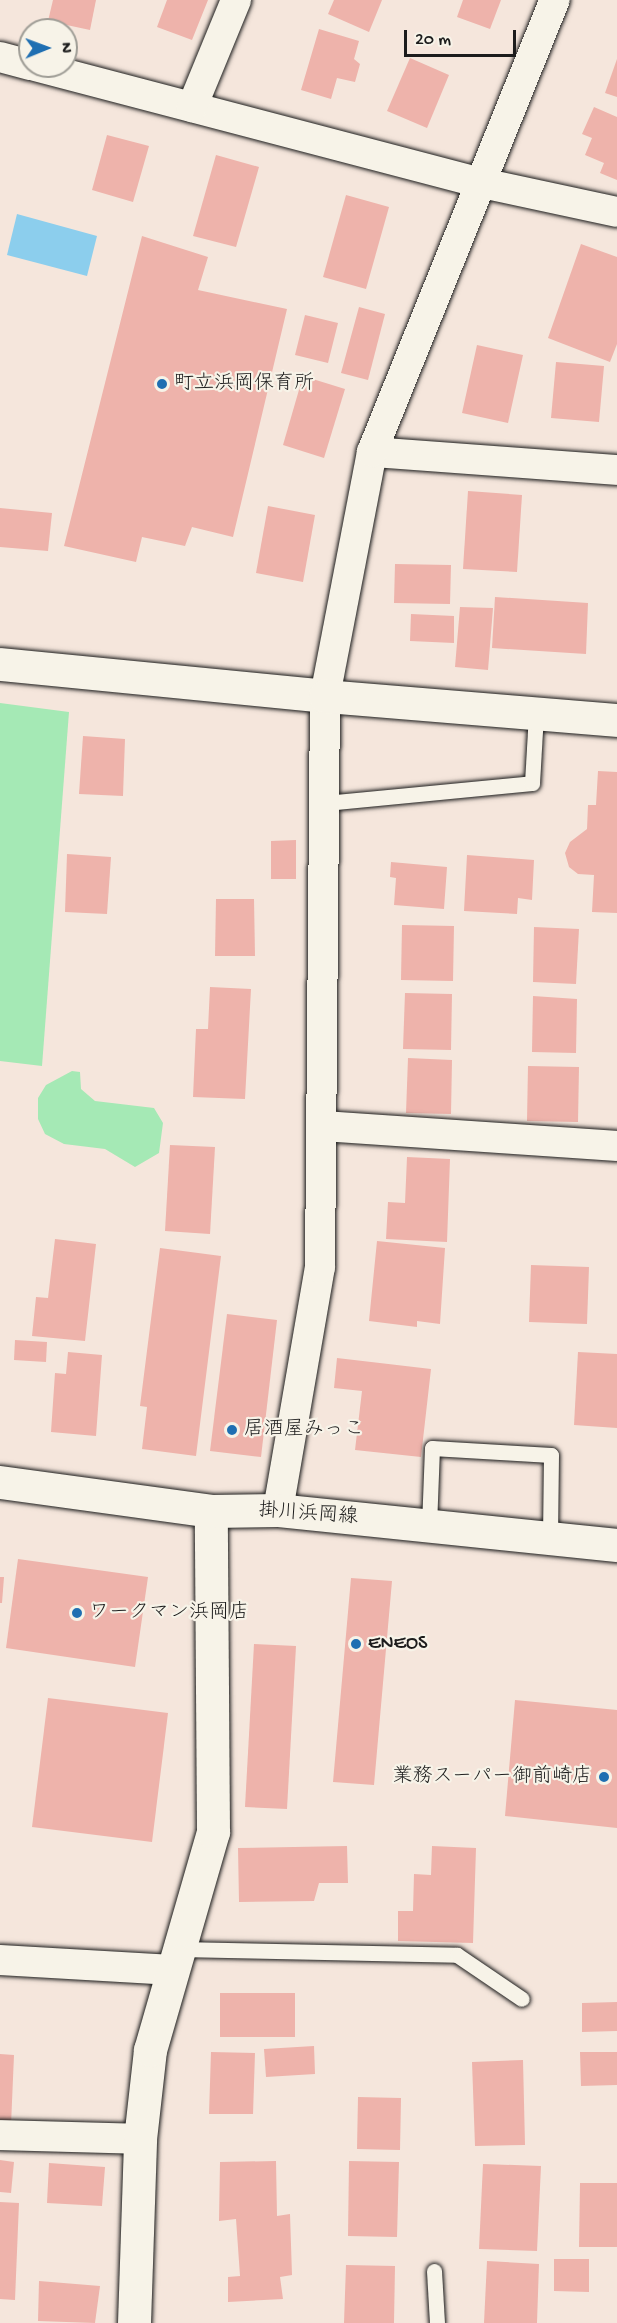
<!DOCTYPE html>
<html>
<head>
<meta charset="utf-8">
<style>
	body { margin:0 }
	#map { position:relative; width:617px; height:2323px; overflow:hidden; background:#f5e6dc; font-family:"Gochi Hand","Klee One",sans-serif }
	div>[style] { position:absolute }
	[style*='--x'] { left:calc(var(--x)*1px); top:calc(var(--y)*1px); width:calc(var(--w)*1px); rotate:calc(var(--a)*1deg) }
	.green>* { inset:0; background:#a5e9b5 }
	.water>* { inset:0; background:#8cceed }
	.building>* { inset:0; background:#eeb3ab }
	.roads { filter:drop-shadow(0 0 2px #1c1c1c) drop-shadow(0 0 2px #1c1c1c) }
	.service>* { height:15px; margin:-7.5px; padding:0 7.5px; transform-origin:7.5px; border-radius:7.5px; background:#f7f3e8 }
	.minor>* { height:30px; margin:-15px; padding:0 15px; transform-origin:15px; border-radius:15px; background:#f7f3e8 }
	.tertiary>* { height:33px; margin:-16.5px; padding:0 16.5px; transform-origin:16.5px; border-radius:16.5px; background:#f7f3e8 }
	.primary>* { height:33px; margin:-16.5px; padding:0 16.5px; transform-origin:16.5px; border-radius:16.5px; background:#f7f3e8 }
	.dots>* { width:16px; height:16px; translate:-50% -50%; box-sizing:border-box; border:3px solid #f7f3e8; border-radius:50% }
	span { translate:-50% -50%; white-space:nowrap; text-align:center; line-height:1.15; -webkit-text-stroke:4.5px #f7f3e8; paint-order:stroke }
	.poi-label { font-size:20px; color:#1c1c1c }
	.left { translate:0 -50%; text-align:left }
	.right { translate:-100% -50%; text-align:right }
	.street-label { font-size:20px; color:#1c1c1c }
	.north { position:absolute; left:18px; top:18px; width:60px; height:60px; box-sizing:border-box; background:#f7f3e8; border:2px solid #9f9d96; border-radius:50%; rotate:89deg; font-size:16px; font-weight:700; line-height:24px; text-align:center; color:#1c1c1c }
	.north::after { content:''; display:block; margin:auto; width:21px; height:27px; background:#1f6fb2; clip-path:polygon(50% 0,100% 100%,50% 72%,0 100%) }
	.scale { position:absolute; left:404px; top:30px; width:112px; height:27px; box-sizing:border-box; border:3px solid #1c1c1c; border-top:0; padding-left:8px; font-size:18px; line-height:21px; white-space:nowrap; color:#1c1c1c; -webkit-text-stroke:4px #f7f3e8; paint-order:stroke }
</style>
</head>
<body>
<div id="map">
	<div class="green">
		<div style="clip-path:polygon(0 703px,69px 712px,42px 1066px,0 1061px)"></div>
		<div style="clip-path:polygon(72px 1071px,80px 1072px,81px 1089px,95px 1101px,154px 1108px,163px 1123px,159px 1153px,135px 1167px,105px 1149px,64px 1144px,45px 1134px,38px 1119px,38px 1098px,46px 1085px)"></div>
	</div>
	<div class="water">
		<div style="clip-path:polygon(17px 214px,97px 236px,87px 276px,7px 255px)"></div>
	</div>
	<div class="building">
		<div style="clip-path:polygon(53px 0,96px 0,90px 30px,48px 21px)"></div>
		<div style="clip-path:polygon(167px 0,208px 0,192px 40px,157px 27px)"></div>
		<div style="clip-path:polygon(334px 0,382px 0,369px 32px,328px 14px)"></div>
		<div style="clip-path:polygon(463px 0,501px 0,490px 29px,457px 17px)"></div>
		<div style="clip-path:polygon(319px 29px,359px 41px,354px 59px,360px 64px,355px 82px,337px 78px,331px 99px,301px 90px)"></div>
		<div style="clip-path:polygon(410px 58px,449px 75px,427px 128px,387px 111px)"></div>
		<div style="clip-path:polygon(617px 59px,617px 97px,605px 93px)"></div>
		<div style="clip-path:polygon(594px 107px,617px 117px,617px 180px,600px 173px,604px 163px,585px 155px,592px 138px,582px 134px)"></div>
		<div style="clip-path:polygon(107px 135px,149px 146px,133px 202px,92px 190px)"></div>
		<div style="clip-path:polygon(216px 155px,259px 167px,236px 247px,193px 236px)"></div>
		<div style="clip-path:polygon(346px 195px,389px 207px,366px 289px,323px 277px)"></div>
		<div style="clip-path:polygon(142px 236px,208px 257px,198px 290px,287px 309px,233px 537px,192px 527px,185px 546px,142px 537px,136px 562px,64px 546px)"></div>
		<div style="clip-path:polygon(581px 244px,617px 257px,617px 344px,610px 362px,548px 338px)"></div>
		<div style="clip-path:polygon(359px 307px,385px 314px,368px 380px,341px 373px)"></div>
		<div style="clip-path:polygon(305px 315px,338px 323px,328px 363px,295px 355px)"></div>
		<div style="clip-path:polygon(477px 345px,523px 355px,508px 423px,462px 413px)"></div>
		<div style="clip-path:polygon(556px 362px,604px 366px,599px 422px,551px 418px)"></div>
		<div style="clip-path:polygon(303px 376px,345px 389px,324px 458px,283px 445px)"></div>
		<div style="clip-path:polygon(468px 491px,522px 495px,517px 572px,463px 569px)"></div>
		<div style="clip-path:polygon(268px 506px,315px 515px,303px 582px,256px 573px)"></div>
		<div style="clip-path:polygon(0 508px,52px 513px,48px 551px,0 547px)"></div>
		<div style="clip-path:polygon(395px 564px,451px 565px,450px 604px,394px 603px)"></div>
		<div style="clip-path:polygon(495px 597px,588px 603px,586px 654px,492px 648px)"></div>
		<div style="clip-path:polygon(460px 607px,493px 608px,488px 670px,455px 667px)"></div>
		<div style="clip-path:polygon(411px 614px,454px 616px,454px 643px,410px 641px)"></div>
		<div style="clip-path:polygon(83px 736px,125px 739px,123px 796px,79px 794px)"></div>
		<div style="clip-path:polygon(598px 771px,617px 772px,617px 913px,592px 912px,594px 875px,578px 874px,569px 867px,565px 853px,570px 842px,587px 829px,588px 805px,596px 805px)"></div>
		<div style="clip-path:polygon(296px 840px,296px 879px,271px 879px,271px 841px)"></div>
		<div style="clip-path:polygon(67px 854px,111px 857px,107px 914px,65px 912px)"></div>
		<div style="clip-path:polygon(467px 855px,534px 860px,532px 900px,518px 898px,517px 914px,464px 911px)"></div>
		<div style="clip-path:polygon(391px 862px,447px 867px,444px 909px,394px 905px,396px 878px,390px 877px)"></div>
		<div style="clip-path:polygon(216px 899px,254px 899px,255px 956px,215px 956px)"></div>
		<div style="clip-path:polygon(402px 925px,454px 926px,453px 981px,401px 980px)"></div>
		<div style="clip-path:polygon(534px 927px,579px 929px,576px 984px,533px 982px)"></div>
		<div style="clip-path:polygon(210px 987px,251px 989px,245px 1099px,193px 1097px,196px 1029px,208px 1029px)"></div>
		<div style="clip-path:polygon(405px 993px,452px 994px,451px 1050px,403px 1049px)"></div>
		<div style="clip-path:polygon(533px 996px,577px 999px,576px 1053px,532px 1052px)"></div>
		<div style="clip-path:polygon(408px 1058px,452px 1060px,451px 1114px,406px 1113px)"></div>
		<div style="clip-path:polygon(528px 1066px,579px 1067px,578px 1122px,527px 1121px)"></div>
		<div style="clip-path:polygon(170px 1145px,215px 1147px,210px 1234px,165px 1231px)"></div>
		<div style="clip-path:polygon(407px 1157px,450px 1159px,447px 1242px,386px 1239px,388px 1202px,405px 1203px)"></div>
		<div style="clip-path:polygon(55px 1239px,96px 1244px,85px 1341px,32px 1336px,36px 1297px,48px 1298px)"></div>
		<div style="clip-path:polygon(377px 1241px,445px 1248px,440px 1324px,417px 1321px,417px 1327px,369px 1321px)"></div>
		<div style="clip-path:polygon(160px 1248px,221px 1256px,196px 1456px,142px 1449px,147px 1407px,140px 1406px)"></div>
		<div style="clip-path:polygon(531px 1265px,589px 1267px,587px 1324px,529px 1322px)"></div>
		<div style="clip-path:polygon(227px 1314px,277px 1320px,261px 1457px,210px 1451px)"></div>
		<div style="clip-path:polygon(15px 1340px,47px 1342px,46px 1362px,14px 1360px)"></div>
		<div style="clip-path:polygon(68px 1352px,102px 1355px,96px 1436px,51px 1432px,55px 1373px,66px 1374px)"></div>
		<div style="clip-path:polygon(578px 1352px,617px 1354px,617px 1428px,574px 1425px)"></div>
		<div style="clip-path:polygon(337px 1358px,431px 1369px,421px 1457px,355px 1450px,362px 1391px,334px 1388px)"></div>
		<div style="clip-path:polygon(18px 1559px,148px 1577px,135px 1667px,6px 1648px)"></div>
		<div style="clip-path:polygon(0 1577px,4px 1577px,2px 1603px,0 1603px)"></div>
		<div style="clip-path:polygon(351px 1578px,392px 1581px,374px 1785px,333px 1782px)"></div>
		<div style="clip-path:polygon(254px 1644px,296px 1646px,287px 1809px,245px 1807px)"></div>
		<div style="clip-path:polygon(48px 1698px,168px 1713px,152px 1842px,32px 1827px)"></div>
		<div style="clip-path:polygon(515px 1700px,617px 1710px,617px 1828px,505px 1816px)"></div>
		<div style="clip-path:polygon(347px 1846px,348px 1883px,319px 1883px,314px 1901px,239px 1902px,238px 1848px)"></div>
		<div style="clip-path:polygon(432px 1846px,476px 1848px,473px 1943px,398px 1941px,398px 1911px,413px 1911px,414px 1874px,431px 1875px)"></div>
		<div style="clip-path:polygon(220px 1993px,295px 1993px,295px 2037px,220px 2037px)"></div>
		<div style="clip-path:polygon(617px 2002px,617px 2031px,582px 2032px,582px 2003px)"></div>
		<div style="clip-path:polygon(314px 2046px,315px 2074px,266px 2077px,264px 2049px)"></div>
		<div style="clip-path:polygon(211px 2052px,255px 2053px,253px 2114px,209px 2114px)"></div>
		<div style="clip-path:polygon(580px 2052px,617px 2052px,617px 2085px,581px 2086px)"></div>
		<div style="clip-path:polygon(0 2054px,14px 2055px,11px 2125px,0 2125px)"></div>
		<div style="clip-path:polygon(523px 2060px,525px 2145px,475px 2146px,472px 2062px)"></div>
		<div style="clip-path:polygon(358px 2097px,401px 2098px,400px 2150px,357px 2149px)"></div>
		<div style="clip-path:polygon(0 2160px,14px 2162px,11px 2193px,0 2192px)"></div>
		<div style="clip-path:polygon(276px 2161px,277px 2216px,290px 2214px,292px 2275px,280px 2277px,283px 2299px,228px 2302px,228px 2277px,240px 2276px,236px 2219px,219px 2221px,220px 2162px)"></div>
		<div style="clip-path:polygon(349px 2161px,399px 2162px,397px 2237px,348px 2236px)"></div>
		<div style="clip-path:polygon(49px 2163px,105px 2167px,102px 2206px,47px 2203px)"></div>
		<div style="clip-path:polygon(483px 2164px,541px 2166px,537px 2251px,479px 2249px)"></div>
		<div style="clip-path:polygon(580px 2183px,617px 2183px,617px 2247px,579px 2247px)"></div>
		<div style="clip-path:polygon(0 2202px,19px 2203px,15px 2300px,0 2299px)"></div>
		<div style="clip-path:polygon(554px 2259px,589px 2259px,589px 2292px,554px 2291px)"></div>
		<div style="clip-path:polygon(487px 2261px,539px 2264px,537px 2323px,484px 2323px)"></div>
		<div style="clip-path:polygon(346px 2265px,395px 2266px,394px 2323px,344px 2323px)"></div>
		<div style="clip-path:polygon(39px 2281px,100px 2286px,95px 2323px,38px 2321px)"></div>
	</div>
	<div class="roads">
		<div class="service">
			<div style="--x:325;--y:803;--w:208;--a:-5.5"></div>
			<div style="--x:532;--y:783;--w:70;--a:-86.7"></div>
			<div style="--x:429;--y:1526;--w:78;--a:-87.8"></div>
			<div style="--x:432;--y:1448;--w:119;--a:3.4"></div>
			<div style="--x:551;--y:1455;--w:83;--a:90.7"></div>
			<div style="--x:179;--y:1949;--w:278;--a:1.2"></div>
			<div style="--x:457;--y:1955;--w:78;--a:34.1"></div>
			<div style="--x:434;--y:2271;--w:52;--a:86.7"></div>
		</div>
		<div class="minor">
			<div style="--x:0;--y:57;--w:31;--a:15"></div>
			<div style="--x:35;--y:66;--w:462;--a:14.7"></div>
			<div style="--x:482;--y:183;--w:138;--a:12.1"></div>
			<div style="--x:192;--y:107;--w:116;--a:-67.6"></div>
			<div style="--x:372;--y:452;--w:246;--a:4.2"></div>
			<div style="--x:323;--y:1126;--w:295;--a:3.9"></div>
			<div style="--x:278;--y:1510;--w:246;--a:-80.2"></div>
			<div style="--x:320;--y:1268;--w:572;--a:-89.5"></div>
			<div style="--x:325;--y:696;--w:248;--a:-79.1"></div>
			<div style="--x:372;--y:452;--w:488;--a:-68"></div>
			<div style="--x:0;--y:1960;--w:173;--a:3.3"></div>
			<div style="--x:0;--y:2135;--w:140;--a:1.6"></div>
		</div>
		<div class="tertiary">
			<div style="--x:0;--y:664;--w:327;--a:5.6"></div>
			<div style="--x:325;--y:696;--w:293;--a:4.7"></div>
			<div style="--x:134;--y:2323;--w:184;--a:-88.1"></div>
			<div style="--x:140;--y:2139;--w:90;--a:-83.6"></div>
			<div style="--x:150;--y:2050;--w:227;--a:-73.9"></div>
			<div style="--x:213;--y:1832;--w:321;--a:-90.4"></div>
		</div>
		<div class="primary">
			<div style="--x:0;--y:1482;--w:213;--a:7.8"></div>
			<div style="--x:211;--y:1511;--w:67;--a:-0.9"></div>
			<div style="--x:278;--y:1510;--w:341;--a:5.9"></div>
		</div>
	</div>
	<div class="dots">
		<div style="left:162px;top:384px;background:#1f6fb2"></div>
		<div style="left:232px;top:1430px;background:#1f6fb2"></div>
		<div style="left:77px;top:1613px;background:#1f6fb2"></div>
		<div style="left:356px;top:1644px;background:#1f6fb2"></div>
		<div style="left:604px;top:1777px;background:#1f6fb2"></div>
	</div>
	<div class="poi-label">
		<span class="left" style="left:174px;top:384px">町立浜岡保育所</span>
		<span class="left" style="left:244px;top:1430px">居酒屋みっこ</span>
		<span class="left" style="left:89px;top:1613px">ワークマン浜岡店</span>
		<span class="left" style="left:368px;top:1644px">ENEOS</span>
		<span class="right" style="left:592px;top:1777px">業務スーパー御前崎店</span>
	</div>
	<div class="street-label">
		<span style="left:308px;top:1515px;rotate:4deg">掛川浜岡線</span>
	</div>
	<div class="north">N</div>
	<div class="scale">20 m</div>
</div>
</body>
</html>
